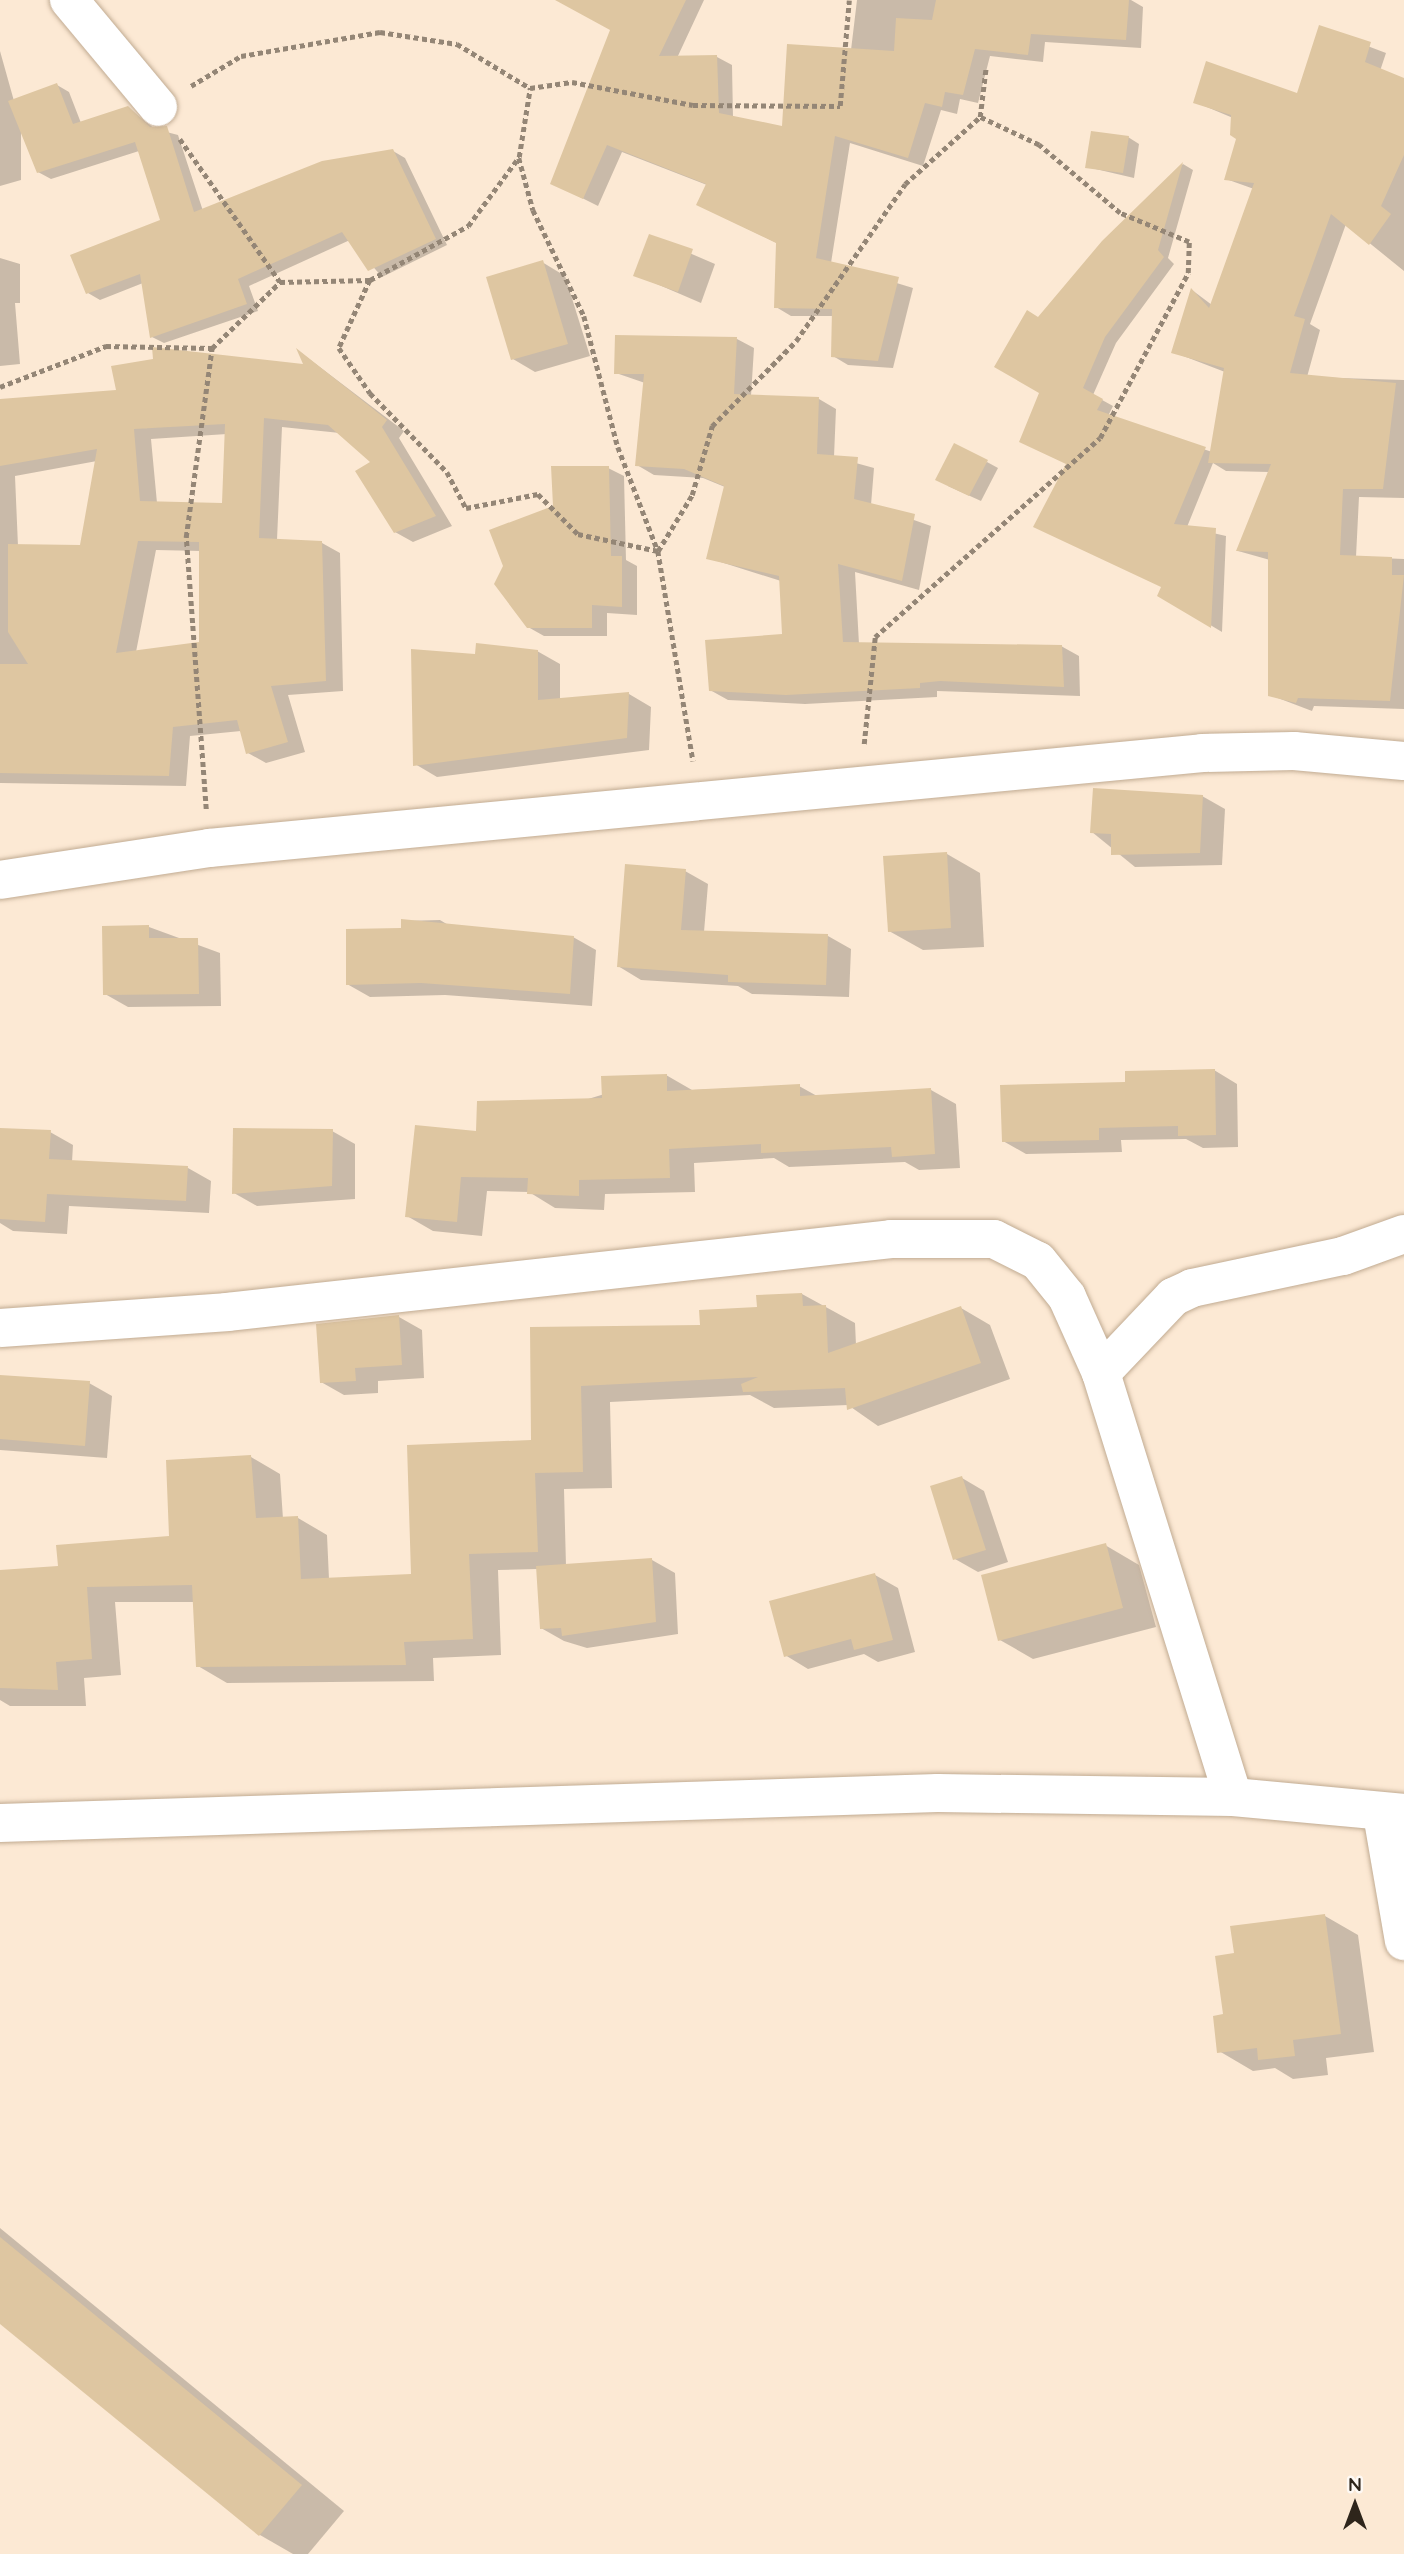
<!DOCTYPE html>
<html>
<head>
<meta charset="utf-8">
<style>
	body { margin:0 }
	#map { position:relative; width:1404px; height:2554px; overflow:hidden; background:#fce9d4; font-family:Quicksand,sans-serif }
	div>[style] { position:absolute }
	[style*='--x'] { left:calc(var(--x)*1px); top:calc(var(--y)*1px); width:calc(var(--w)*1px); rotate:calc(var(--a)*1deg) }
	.shadow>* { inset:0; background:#0003 }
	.building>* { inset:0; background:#dec6a1 }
	.path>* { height:4.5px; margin-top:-2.25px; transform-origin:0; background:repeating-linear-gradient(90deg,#948676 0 5px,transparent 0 8.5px) }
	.roads { filter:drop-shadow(0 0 2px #c1ab92) drop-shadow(0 0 2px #c1ab92) }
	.minor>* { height:38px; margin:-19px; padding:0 19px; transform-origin:19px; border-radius:19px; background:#fff }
	.tertiary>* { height:38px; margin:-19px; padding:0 19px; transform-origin:19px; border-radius:19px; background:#fff }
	span { translate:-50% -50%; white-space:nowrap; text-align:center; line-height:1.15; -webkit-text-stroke:5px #fef9f4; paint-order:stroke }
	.north { position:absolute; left:1320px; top:2470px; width:70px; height:70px; -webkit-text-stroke:5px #fef9f4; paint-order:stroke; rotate:0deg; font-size:19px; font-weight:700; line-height:28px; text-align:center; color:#2e251b }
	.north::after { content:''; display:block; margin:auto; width:24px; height:32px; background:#2e251b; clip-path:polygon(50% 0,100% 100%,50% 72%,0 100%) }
</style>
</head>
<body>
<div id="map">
	<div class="shadow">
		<div style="clip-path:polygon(644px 0,704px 0,677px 58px,717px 57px,732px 65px,733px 118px,784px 128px,851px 50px,857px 0,1131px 0,1143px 7px,1141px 48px,1045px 42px,1043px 62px,990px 56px,978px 103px,960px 99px,957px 114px,941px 110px,923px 166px,850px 143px,831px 263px,913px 288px,893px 368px,848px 365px,833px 356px,834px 316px,791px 316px,776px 307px,777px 243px,698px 205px,707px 185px,622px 152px,598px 206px,552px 183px)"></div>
		<div style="clip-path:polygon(1320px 28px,1386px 53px,1380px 71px,1404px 83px,1404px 271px,1346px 224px,1310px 324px,1320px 330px,1307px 377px,1404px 380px,1404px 498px,1359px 497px,1356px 557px,1404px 559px,1404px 709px,1314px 706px,1312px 711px,1270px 695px,1270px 560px,1238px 551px,1269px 472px,1226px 471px,1213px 463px,1187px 527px,1226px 536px,1222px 632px,1160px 595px,1163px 588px,1068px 464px,1041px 392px,1038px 319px,1103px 242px,1183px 164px,1193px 170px,1168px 258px,1174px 264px,1116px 343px,1093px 395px,1113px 406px,1108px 416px,1212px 452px,1225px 372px,1173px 352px,1192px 290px,1212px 305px,1254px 189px,1226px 179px,1238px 139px,1233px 118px,1195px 102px,1298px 95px)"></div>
		<div style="clip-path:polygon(0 51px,14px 101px,57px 85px,69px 92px,81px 123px,128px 108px,155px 129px,178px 135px,203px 211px,393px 151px,405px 158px,447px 245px,382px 277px,350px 240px,249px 286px,258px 311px,164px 343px,152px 337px,143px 283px,100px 300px,88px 293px,162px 221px,139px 151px,51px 179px,38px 172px,21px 129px,21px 180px,0 186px)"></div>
		<div style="clip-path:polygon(1128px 137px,1139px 144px,1134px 178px,1087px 167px)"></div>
		<div style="clip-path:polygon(650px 236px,715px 264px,701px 303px,636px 275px)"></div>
		<div style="clip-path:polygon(0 258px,20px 264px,20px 303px,15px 303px,20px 364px,0 366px)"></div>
		<div style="clip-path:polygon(542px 262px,565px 276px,590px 356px,535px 372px,513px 359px)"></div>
		<div style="clip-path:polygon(737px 339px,754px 348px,751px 396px,819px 399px,836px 409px,834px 457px,874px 468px,871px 505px,931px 526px,919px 590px,855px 572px,859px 644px,1061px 646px,1079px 656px,1080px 696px,937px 691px,937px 697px,805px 704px,728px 700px,710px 690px,784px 636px,781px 581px,708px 558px,725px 487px,703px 478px,654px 475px,637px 465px,645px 383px,616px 373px)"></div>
		<div style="clip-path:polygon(evenodd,300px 352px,404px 431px,399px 438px,452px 526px,413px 542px,395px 532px,373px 462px,340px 433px,282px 427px,277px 540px,322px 543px,340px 553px,343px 691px,288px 695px,305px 752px,266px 763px,248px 753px,241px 731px,190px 736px,186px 786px,0 783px,0 434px,118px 391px,306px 366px,300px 352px,227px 434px,224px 505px,157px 503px,151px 439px,227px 434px,300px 352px,97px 461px,81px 547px,18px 546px,15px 476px,97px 461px,300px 352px,156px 550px,201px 551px,201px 644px,136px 652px,156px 550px)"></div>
		<div style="clip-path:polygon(987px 462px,998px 468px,981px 501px,948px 486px)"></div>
		<div style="clip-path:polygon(608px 468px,624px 476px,626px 560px,637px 566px,637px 615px,607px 613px,607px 636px,544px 636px,528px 627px,555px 507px)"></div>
		<div style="clip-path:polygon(537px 651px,560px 664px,560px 700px,629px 694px,651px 707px,649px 750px,437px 777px,415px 764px,477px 656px)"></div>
		<div style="clip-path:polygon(1202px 796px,1225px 809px,1222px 865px,1135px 867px,1092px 832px)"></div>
		<div style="clip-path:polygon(947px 854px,980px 873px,984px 947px,923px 950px,889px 931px)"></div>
		<div style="clip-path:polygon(685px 871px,708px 884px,704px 932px,828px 936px,851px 949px,849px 997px,752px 994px,738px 986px,641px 980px,618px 966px)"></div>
		<div style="clip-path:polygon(440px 920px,455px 929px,573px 937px,596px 950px,592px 1006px,445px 995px,370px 997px,347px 984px,403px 930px,403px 921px)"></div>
		<div style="clip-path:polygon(149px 927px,220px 953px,221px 1006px,128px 1007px,105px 994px)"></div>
		<div style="clip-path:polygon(1214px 1070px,1237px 1084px,1238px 1147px,1203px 1148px,1186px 1139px,1121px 1140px,1122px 1152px,1026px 1154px,1003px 1141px,1127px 1084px)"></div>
		<div style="clip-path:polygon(666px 1075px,692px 1090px,799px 1086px,817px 1096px,931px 1090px,956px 1104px,960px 1168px,919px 1170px,905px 1162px,789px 1167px,774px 1158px,694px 1163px,695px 1192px,605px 1194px,604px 1210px,555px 1208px,529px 1192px,487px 1191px,482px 1236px,433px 1231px,407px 1216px,478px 1133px)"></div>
		<div style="clip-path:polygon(0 1130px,50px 1132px,73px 1145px,72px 1162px,188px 1168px,211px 1181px,209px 1213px,69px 1206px,67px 1234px,13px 1231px,0 1223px)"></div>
		<div style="clip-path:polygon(332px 1131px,355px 1144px,355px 1199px,257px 1206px,234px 1193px)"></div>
		<div style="clip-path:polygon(802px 1294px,855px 1323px,856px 1345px,961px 1308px,990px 1325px,1010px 1379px,878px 1426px,848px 1405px,774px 1408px,750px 1395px,610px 1402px,612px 1488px,564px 1489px,566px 1566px,652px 1560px,675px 1573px,678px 1634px,587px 1648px,564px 1641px,541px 1628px,537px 1569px,498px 1570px,501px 1655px,433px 1658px,434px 1681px,227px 1683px,198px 1666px,194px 1602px,115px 1602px,121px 1675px,84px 1678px,86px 1706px,10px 1706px,0 1700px,0 1574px,60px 1567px,171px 1537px,251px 1457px,280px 1474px,283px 1519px,298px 1518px,327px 1535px,329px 1579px,413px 1576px,533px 1441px,532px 1329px,702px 1327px)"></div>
		<div style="clip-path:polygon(399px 1317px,422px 1330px,424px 1378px,378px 1381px,378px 1393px,344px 1395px,321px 1382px)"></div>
		<div style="clip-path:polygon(0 1376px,89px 1383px,112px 1396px,107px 1458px,0 1450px)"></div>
		<div style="clip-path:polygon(962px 1478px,984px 1491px,1008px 1562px,978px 1572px,955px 1559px)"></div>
		<div style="clip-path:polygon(1105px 1545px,1139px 1565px,1156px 1627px,1033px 1659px,1000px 1640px)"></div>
		<div style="clip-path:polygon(875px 1575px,898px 1588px,915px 1652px,878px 1662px,864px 1654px,808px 1669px,785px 1655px)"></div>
		<div style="clip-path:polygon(1325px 1916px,1358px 1935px,1374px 2052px,1326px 2058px,1328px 2075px,1293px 2079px,1275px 2068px,1253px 2071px,1219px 2051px,1236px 1955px)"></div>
		<div style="clip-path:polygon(0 2228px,344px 2511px,308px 2554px,293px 2554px,260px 2535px,0 2322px)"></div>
	</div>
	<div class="building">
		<div style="clip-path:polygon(555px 0,686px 0,659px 56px,717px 55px,719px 113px,782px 126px,787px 44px,894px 51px,896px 18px,932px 20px,936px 0,1129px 0,1126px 40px,1031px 34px,1028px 55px,975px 49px,963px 95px,945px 92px,942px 107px,925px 103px,908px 158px,835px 136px,816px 258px,899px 277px,878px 361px,831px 357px,832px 309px,774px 308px,776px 243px,696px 205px,706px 184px,607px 145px,583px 199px,550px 184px,610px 30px)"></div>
		<div style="clip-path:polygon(1319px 25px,1371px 42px,1365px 62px,1404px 78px,1404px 155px,1381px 206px,1391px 214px,1369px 245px,1331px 214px,1294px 316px,1305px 319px,1290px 373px,1396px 383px,1383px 489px,1343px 489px,1340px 555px,1392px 557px,1392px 575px,1404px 575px,1390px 701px,1298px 698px,1296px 703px,1268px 696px,1268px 552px,1236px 551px,1271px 464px,1208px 463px,1224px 368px,1171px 353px,1191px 288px,1209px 308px,1254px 183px,1224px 180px,1236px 139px,1230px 135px,1231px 115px,1193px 103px,1206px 61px,1297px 93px)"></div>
		<div style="clip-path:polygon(57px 83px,73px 124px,128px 106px,150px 127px,167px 126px,194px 212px,322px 161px,393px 149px,436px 239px,368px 271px,342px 232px,238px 279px,247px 304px,150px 338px,140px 274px,86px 294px,70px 255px,160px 220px,135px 142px,37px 173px,8px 101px)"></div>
		<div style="clip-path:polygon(1091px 131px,1129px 136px,1123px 173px,1085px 168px)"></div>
		<div style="clip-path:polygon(1183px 162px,1158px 250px,1164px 257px,1105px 337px,1083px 388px,1103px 399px,1097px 410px,1206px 447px,1174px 524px,1216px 528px,1211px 628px,1157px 596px,1161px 587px,1033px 527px,1066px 464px,1019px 442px,1039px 393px,994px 367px,1027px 310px,1038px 317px,1102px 241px)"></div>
		<div style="clip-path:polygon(649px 234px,693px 249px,678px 292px,633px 276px)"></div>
		<div style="clip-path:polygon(543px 260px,568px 344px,511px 360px,486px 277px)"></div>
		<div style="clip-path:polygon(615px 335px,737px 337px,734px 394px,819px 397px,817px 454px,858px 457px,854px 499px,915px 514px,902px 581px,838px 564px,843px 642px,1062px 645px,1064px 687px,940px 681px,920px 683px,920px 688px,786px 695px,709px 691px,705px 640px,782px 634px,779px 576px,706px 559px,724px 486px,684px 469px,635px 466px,644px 374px,614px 374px)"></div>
		<div style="clip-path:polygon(evenodd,152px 347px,303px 364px,296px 348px,387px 420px,382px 427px,436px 516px,394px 533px,355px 471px,370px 462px,328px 425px,264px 418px,259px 538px,322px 541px,326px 681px,271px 686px,288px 742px,246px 754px,237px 720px,173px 727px,169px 776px,0 773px,0 664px,28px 664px,8px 632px,8px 544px,80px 545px,97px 449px,0 466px,0 399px,116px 390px,111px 366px,153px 359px,152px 347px,225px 424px,222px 503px,140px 501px,134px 429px,225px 424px,152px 347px,138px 541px,199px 542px,199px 642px,116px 653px,138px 541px)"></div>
		<div style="clip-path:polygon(954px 443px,988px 460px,969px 496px,935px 480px)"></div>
		<div style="clip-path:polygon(551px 466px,609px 466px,611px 556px,622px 556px,622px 607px,592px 605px,592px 628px,527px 628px,494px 584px,503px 566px,489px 530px,553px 506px)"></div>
		<div style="clip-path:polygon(476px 643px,538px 650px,538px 700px,629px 692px,627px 738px,413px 766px,411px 649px,475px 654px)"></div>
		<div style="clip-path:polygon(1093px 788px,1203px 795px,1200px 853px,1111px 855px,1111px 834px,1090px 833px)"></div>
		<div style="clip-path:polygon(947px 852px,951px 928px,888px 932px,883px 856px)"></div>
		<div style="clip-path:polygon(625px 864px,686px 869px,681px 930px,828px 934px,826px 985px,728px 982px,728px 975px,617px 967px)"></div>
		<div style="clip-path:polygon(401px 919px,574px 936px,570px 994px,421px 983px,346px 985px,346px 929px,401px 928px)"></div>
		<div style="clip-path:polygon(149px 925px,149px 938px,198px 938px,199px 994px,103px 995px,102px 926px)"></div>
		<div style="clip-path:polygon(1215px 1069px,1216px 1135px,1178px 1136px,1178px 1126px,1099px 1128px,1099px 1140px,1002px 1142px,1000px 1085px,1125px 1082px,1125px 1071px)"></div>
		<div style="clip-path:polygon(667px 1074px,667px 1091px,800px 1084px,800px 1096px,931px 1088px,935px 1154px,892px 1157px,891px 1147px,761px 1153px,761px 1144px,669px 1149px,670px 1178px,579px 1180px,579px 1196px,527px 1194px,528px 1178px,461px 1177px,457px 1222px,405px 1217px,415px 1125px,476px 1131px,477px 1101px,602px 1098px,601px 1076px)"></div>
		<div style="clip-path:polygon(0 1128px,51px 1130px,49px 1159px,188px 1166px,186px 1201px,47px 1194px,45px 1222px,0 1219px)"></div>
		<div style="clip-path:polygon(233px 1128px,333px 1129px,332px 1186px,232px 1194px)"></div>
		<div style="clip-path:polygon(802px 1293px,803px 1306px,826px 1305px,828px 1353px,961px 1306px,981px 1363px,847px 1410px,845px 1388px,743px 1392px,741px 1384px,758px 1377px,581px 1386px,583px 1472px,535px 1473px,538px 1552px,469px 1554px,473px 1639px,404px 1642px,406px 1665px,196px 1667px,192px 1585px,87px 1587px,92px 1659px,56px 1662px,58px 1690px,0 1688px,0 1570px,58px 1566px,56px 1545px,169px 1536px,166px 1460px,251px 1455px,256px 1518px,298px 1516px,301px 1579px,411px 1574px,407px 1445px,531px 1440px,530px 1327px,700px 1325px,699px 1310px,757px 1307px,756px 1295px)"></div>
		<div style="clip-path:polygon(399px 1315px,402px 1365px,355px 1368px,356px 1381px,320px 1383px,316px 1324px)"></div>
		<div style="clip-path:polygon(0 1375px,90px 1381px,85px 1446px,0 1439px)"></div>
		<div style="clip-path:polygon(962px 1476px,986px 1550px,953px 1560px,930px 1486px)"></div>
		<div style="clip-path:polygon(1106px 1543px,1123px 1608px,998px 1641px,981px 1575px)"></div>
		<div style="clip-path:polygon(652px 1558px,656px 1622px,562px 1636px,561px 1628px,540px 1629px,536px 1566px)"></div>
		<div style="clip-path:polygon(875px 1573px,893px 1640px,854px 1650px,851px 1639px,784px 1657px,769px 1601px)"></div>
		<div style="clip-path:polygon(1325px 1914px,1341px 2034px,1293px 2040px,1295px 2056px,1258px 2060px,1257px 2048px,1217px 2053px,1213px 2016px,1223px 2014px,1215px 1956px,1234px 1953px,1230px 1926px)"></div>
		<div style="clip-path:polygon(0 2237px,302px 2485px,259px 2536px,0 2324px)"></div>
	</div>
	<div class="path">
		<div style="--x:191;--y:86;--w:58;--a:-31"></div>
		<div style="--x:241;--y:56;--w:141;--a:-9.8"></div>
		<div style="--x:380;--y:32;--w:78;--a:8.9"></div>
		<div style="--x:457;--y:44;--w:85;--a:31.1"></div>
		<div style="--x:180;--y:139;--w:174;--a:55"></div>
		<div style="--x:519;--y:158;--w:54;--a:74.9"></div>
		<div style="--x:533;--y:210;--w:118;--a:64.3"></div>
		<div style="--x:584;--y:316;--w:135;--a:75.5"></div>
		<div style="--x:618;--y:447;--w:111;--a:69"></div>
		<div style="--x:658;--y:551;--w:213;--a:80.5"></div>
		<div style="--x:370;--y:280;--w:75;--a:114.5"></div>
		<div style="--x:339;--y:348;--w:55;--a:55.4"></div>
		<div style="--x:370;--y:393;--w:110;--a:45.7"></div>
		<div style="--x:447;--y:472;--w:41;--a:62.2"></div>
		<div style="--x:466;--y:508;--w:73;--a:-11"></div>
		<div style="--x:538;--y:494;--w:57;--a:45"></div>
		<div style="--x:578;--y:534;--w:82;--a:12"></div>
		<div style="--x:658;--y:551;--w:66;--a:-58.7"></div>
		<div style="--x:692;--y:495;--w:72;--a:-73.8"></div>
		<div style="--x:712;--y:426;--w:120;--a:-45.3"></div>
		<div style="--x:796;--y:341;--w:191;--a:-55.2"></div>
		<div style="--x:905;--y:184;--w:101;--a:-41.8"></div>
		<div style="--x:0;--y:387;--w:114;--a:-21.1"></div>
		<div style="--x:106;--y:346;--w:106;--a:1.1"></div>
		<div style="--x:864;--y:744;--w:108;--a:-84.1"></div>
		<div style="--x:875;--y:637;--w:300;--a:-41.5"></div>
		<div style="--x:1100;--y:438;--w:187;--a:-61.9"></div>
		<div style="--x:1188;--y:273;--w:31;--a:-88"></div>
		<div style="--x:1189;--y:242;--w:75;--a:-157.2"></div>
		<div style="--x:1120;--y:213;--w:106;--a:-140"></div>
		<div style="--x:1039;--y:145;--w:65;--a:-154.6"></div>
		<div style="--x:980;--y:117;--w:50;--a:-83.2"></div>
		<div style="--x:206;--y:809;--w:273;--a:-94.2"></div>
		<div style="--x:186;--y:537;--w:191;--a:-82.2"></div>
		<div style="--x:212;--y:348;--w:95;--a:-44.1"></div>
		<div style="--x:280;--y:282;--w:90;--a:-1.3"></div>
		<div style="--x:370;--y:280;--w:112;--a:-28.9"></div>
		<div style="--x:468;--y:226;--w:86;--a:-53.5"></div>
		<div style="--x:519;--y:157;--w:70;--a:-80.9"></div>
		<div style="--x:530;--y:88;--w:42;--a:-8.1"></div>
		<div style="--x:572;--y:82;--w:123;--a:10.8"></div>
		<div style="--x:693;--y:105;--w:147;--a:0.4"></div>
		<div style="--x:840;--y:106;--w:106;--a:-85.1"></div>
	</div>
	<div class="roads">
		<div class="minor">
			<div style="--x:69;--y:0;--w:139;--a:50.2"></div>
			<div style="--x:0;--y:1328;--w:228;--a:-4"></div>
			<div style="--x:227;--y:1312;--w:668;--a:-6.27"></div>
			<div style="--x:891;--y:1239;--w:103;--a:0"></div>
			<div style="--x:994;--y:1239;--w:49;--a:26.6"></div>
			<div style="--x:1038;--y:1261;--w:46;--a:51.1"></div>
			<div style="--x:1067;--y:1297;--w:83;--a:65.9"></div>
			<div style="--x:1101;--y:1373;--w:444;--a:72.7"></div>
			<div style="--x:1101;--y:1373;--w:105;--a:-46.5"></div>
			<div style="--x:1173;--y:1297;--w:21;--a:-25"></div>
			<div style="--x:1192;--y:1288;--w:154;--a:-12"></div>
			<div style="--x:1343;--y:1256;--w:65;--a:-19.8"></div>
			<div style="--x:1382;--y:1814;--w:129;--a:80.2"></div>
			<div style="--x:0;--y:1823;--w:938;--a:-1.83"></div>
			<div style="--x:938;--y:1793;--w:295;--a:0.8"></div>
			<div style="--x:1233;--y:1797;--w:172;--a:5.3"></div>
		</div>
		<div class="tertiary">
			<div style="--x:0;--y:880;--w:211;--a:-8.7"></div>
			<div style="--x:209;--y:848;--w:998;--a:-5.46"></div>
			<div style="--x:1202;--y:753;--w:92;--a:-1.2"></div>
			<div style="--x:1294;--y:751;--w:110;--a:5.2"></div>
		</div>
	</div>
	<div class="north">N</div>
</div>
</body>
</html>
